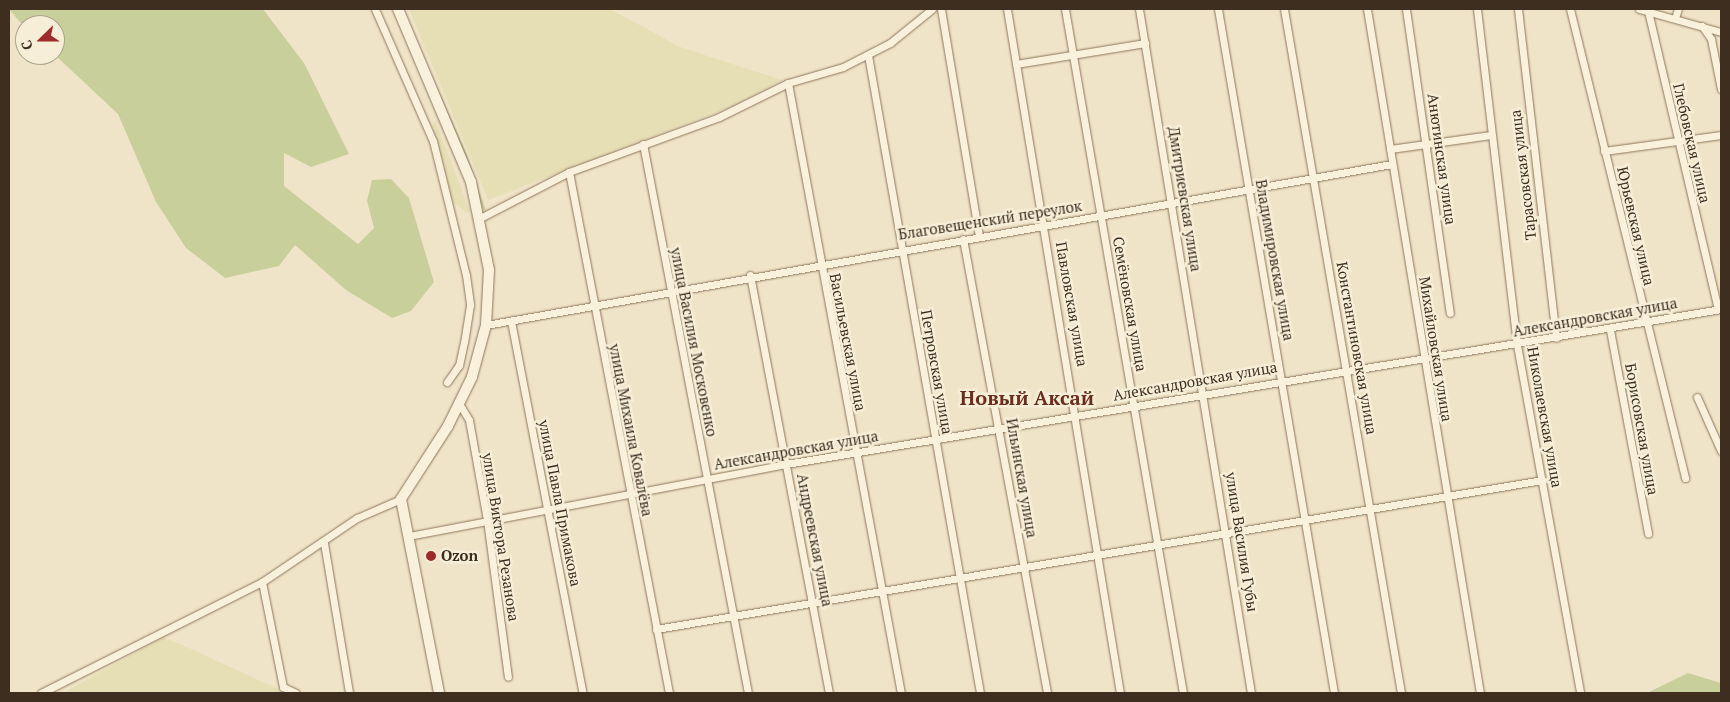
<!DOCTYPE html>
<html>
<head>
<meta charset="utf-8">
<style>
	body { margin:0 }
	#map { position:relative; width:1730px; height:702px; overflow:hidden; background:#f0e4c8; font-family:"PT Serif",serif }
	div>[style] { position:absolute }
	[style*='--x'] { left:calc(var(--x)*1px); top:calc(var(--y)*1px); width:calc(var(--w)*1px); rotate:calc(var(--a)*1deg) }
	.farmland>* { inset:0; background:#e6deb5 }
	.green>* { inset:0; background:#c9cf9b }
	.roads { filter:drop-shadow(0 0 1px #8d765c) drop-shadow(0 0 1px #8d765c) }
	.street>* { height:7px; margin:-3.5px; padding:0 3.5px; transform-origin:3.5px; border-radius:3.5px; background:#faf1dc }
	.secondary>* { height:10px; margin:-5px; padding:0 5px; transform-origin:5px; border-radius:5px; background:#faf1dc }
	.dots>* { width:14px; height:14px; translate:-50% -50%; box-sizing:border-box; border:2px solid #f7eed8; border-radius:50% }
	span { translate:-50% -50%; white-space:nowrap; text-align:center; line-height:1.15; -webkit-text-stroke:5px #f7eed8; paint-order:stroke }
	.street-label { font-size:15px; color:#3d2e20 }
	.poi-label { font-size:15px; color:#3d2e20; font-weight:700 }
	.left { translate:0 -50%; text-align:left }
	.district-label { font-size:20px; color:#6b2e1e; font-weight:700 }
	.frame { position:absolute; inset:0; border:10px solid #3d2e20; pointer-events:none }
	.north { position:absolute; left:15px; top:15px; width:50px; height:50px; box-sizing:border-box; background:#f7eed8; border:1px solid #ada18e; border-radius:50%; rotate:248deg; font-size:14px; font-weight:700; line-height:20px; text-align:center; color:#3d2e20 }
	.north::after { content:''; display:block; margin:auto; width:18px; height:22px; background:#9e2a2b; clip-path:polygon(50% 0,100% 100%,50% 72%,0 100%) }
</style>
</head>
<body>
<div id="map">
	<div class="farmland">
		<div style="clip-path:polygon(409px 9px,610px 9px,680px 47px,782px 80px,736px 105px,488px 200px)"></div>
		<div style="clip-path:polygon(435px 120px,470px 211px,467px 213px,452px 201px,433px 126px)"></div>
		<div style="clip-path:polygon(163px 637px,180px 644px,287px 693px,63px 693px)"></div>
	</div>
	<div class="green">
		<div style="clip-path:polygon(9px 9px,263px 9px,304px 63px,349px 154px,311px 167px,284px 153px,284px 186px,358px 244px,374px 228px,367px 201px,372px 180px,391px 179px,409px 198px,434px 282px,411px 311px,392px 318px,346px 290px,295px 245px,279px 266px,225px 278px,186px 248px,156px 202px,118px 114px,55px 55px,55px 25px,25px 28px)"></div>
		<div style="clip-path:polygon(402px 9px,466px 152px,486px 211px,483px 209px)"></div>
		<div style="clip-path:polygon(1688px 673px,1721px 683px,1721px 693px,1647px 693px)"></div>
	</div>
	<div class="roads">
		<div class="street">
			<div style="--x:375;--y:9;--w:144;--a:66.3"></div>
			<div style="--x:433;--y:141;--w:138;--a:76.2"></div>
			<div style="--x:466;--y:275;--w:30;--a:82"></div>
			<div style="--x:470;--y:305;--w:37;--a:99"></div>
			<div style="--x:464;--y:342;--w:24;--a:102"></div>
			<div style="--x:459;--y:365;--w:21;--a:125"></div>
			<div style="--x:941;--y:9;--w:230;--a:80.5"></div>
			<div style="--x:1007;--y:9;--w:693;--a:80.62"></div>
			<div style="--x:1065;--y:9;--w:694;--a:80.21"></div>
			<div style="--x:1139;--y:9;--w:693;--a:80.7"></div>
			<div style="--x:1218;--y:9;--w:694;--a:80.37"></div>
			<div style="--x:1284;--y:9;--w:694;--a:80.29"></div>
			<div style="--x:1367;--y:9;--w:693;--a:80.62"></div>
			<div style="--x:1406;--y:9;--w:307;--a:81.8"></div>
			<div style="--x:1477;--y:9;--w:338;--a:83.2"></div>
			<div style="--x:1517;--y:345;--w:354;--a:79.7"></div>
			<div style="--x:1518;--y:9;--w:331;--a:83.4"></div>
			<div style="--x:1570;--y:9;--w:483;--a:76.2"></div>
			<div style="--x:1639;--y:9;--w:85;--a:15.7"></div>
			<div style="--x:1648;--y:11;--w:306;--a:76.8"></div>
			<div style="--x:1675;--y:18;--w:9;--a:-72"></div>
			<div style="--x:1702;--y:26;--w:16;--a:55"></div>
			<div style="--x:1711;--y:39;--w:51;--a:78.7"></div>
			<div style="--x:868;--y:55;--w:648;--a:80.04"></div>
			<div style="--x:1016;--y:64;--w:131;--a:-9.2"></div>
			<div style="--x:788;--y:83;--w:620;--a:79.51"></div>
			<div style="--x:643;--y:144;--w:559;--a:79.17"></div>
			<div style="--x:1390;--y:149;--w:102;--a:-7.9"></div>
			<div style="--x:1604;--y:151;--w:118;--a:-7.8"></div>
			<div style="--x:569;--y:172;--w:531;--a:79.13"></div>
			<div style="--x:482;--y:217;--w:98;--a:-27.3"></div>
			<div style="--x:569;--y:172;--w:160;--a:-20.1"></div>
			<div style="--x:719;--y:117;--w:77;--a:-26.2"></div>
			<div style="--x:788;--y:83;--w:57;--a:-16.2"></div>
			<div style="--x:843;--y:67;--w:53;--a:-27.1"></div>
			<div style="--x:890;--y:43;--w:54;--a:-39"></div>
			<div style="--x:963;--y:239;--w:462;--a:79.5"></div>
			<div style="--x:750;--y:275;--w:425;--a:79.3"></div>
			<div style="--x:511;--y:321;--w:377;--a:79.1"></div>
			<div style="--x:486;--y:325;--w:920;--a:-10.08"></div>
			<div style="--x:1610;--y:330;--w:207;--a:79.4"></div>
			<div style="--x:1697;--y:397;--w:59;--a:66"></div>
			<div style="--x:460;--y:405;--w:17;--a:59"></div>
			<div style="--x:469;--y:420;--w:102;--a:79.8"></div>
			<div style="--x:487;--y:520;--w:158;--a:82.4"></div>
			<div style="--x:409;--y:536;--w:384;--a:-10.8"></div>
			<div style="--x:786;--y:464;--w:948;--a:-9.41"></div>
			<div style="--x:324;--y:543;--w:152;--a:80.5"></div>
			<div style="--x:262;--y:582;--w:107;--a:78.7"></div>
			<div style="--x:283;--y:687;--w:14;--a:25"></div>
			<div style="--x:656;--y:629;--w:899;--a:-9.54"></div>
			<div style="--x:41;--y:693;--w:247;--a:-26.7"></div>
			<div style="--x:262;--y:582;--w:115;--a:-34"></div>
			<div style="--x:357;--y:518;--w:48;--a:-23.4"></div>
		</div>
		<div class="secondary">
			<div style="--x:398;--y:9;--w:188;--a:67.1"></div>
			<div style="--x:471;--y:182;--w:90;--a:78.4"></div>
			<div style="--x:489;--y:270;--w:55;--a:93.1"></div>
			<div style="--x:486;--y:325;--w:54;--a:105.1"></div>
			<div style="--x:472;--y:377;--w:55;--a:116.1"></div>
			<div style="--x:448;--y:426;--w:87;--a:122.8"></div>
			<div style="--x:401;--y:499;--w:198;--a:78.9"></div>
		</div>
	</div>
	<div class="dots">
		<div style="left:431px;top:556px;background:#9e2a2b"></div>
	</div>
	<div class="street-label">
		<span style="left:1692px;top:143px;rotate:77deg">Глебовская улица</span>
		<span style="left:1442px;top:159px;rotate:82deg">Анютинская улица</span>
		<span style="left:1523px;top:175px;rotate:-97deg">Тарасовская улица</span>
		<span style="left:1185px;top:199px;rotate:81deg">Дмитриевская улица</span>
		<span style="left:990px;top:220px;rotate:-9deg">Благовещенский переулок</span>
		<span style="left:1636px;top:226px;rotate:77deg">Юрьевская улица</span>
		<span style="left:1275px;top:260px;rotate:80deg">Владимировская улица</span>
		<span style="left:1072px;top:304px;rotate:80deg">Павловская улица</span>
		<span style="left:1130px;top:304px;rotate:80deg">Семёновская улица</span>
		<span style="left:1595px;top:317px;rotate:-10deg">Александровская улица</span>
		<span style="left:694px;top:342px;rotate:79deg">улица Василия Московенко</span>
		<span style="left:848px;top:342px;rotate:79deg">Васильевская улица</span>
		<span style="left:1357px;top:348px;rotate:80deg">Константиновская улица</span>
		<span style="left:1436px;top:349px;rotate:81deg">Михайловская улица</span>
		<span style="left:937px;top:372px;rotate:80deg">Петровская улица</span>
		<span style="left:1195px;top:381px;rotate:-10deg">Александровская улица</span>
		<span style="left:1545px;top:417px;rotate:80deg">Николаевская улица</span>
		<span style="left:1642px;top:429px;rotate:80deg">Борисовская улица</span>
		<span style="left:631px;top:430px;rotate:79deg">улица Михаила Ковалёва</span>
		<span style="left:796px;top:450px;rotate:-10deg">Александровская улица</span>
		<span style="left:1022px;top:478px;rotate:80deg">Ильинская улица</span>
		<span style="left:560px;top:503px;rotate:79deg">улица Павла Примакова</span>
		<span style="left:501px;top:537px;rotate:81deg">улица Виктора Резанова</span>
		<span style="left:815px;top:540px;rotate:79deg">Андреевская улица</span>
		<span style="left:1242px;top:542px;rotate:81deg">улица Василия Губы</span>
	</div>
	<div class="poi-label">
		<span class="left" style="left:441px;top:556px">Ozon</span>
	</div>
	<div class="district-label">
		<span style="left:1027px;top:397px">Новый Аксай</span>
	</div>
	<div class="frame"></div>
	<div class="north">С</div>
</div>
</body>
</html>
